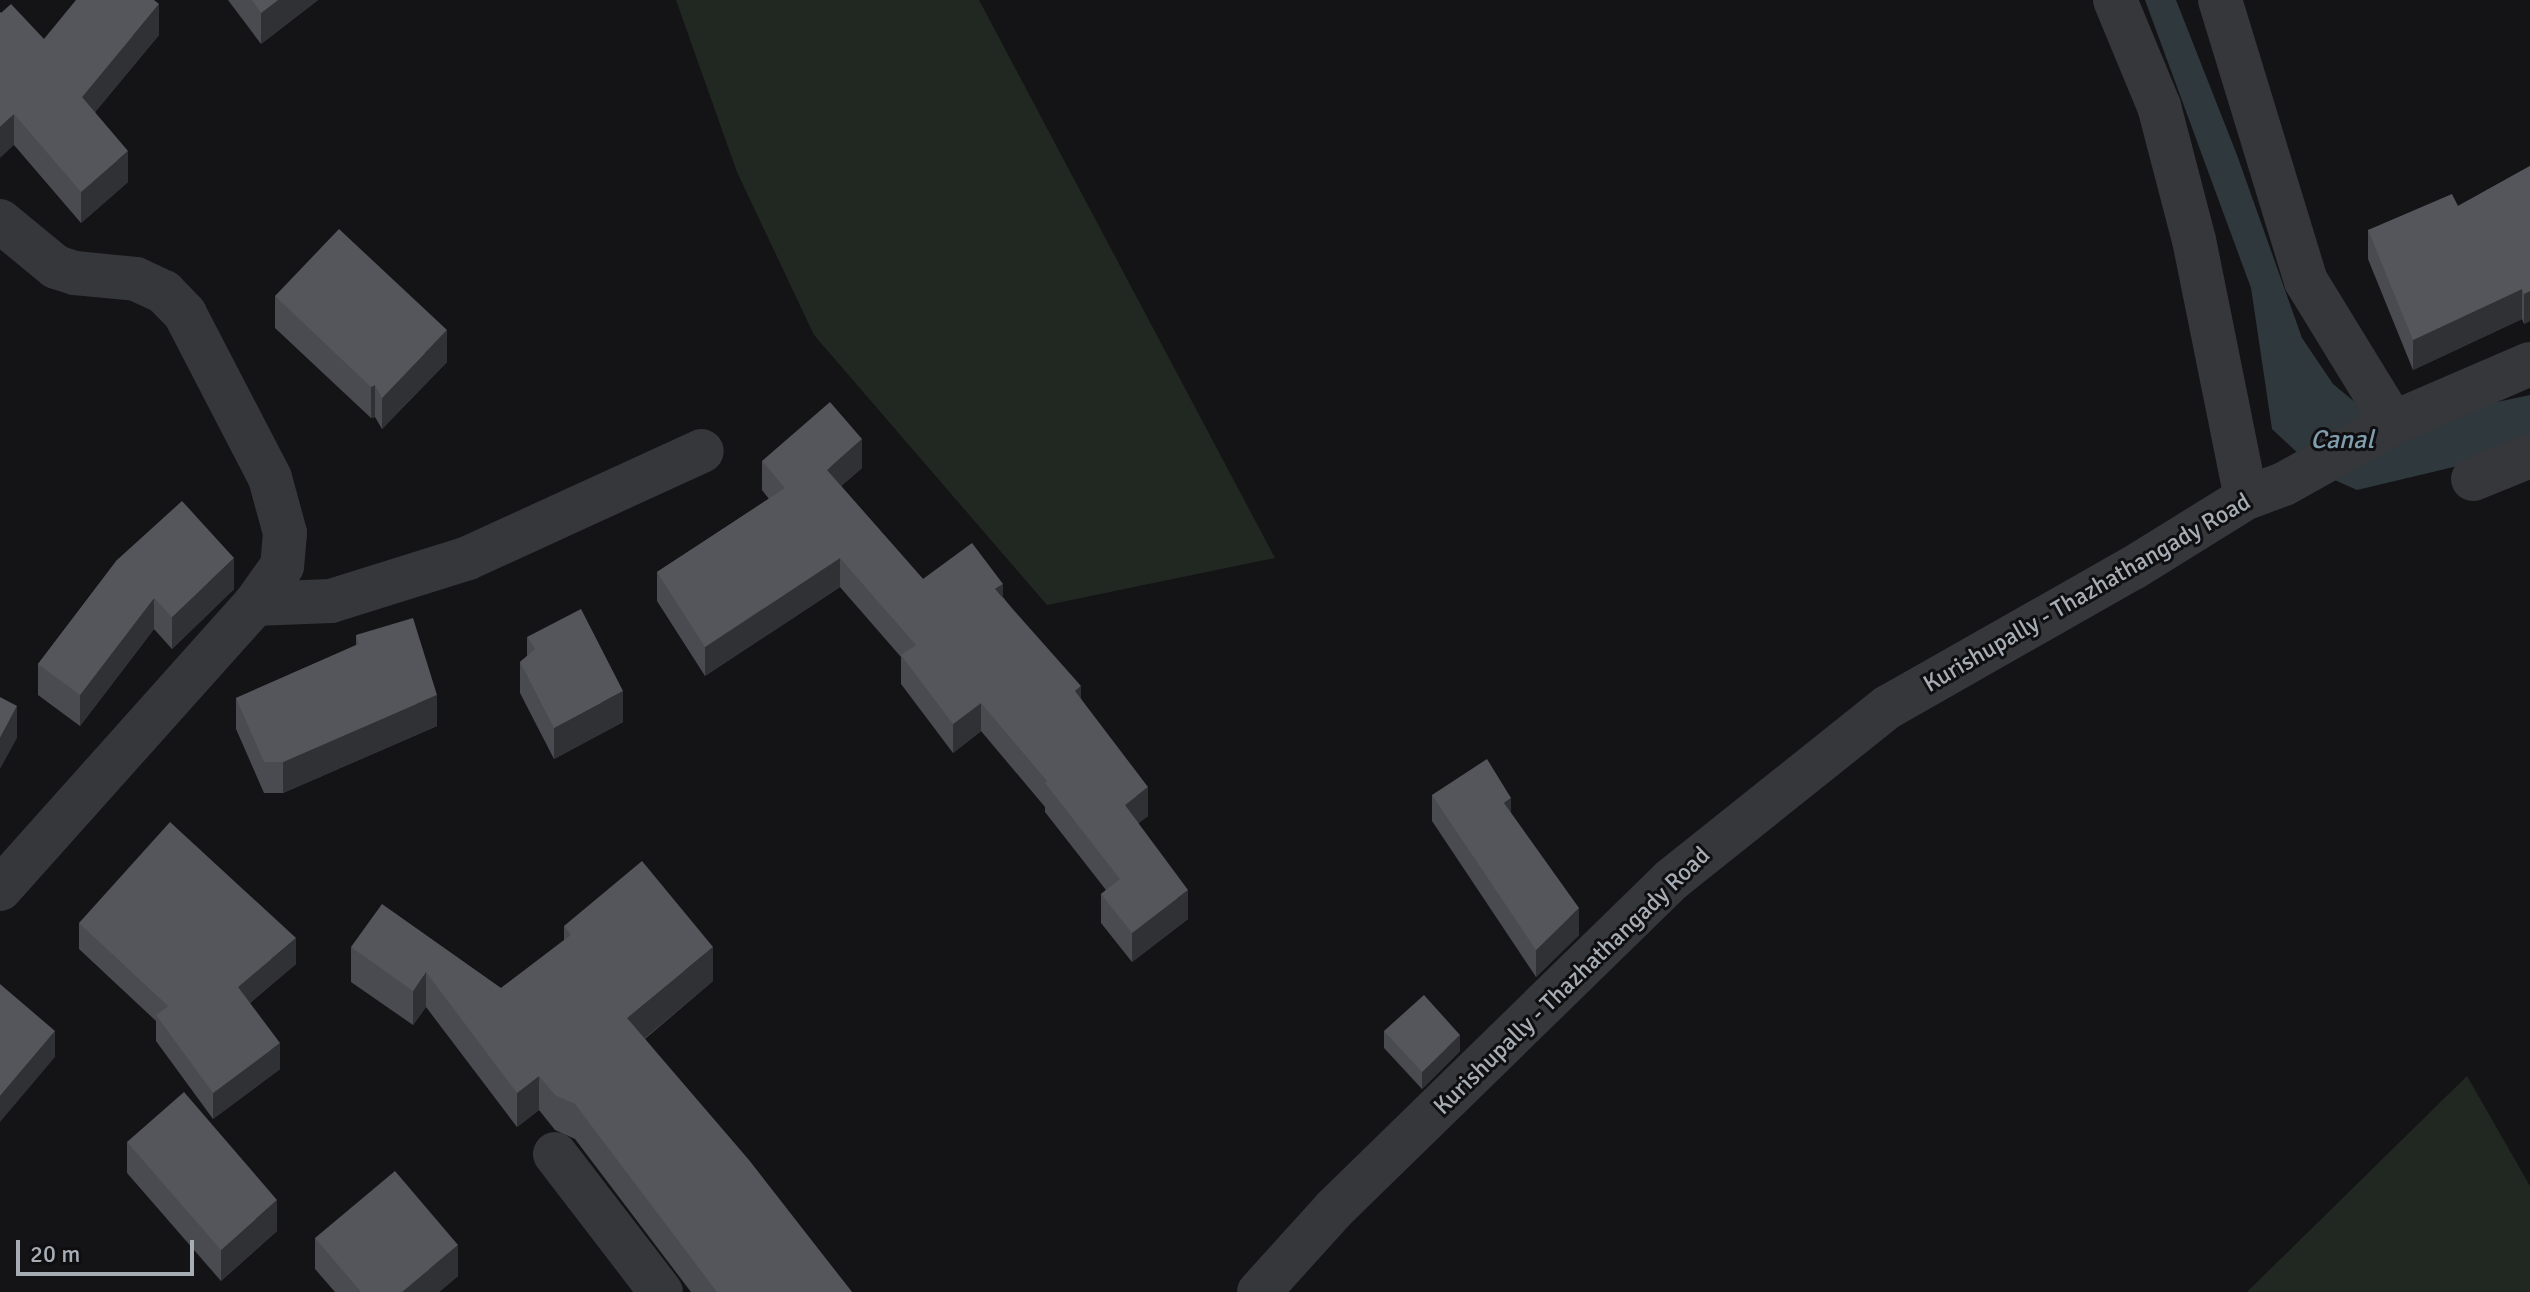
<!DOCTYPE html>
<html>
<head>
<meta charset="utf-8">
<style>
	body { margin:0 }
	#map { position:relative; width:2530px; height:1292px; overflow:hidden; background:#141416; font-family:Signika,sans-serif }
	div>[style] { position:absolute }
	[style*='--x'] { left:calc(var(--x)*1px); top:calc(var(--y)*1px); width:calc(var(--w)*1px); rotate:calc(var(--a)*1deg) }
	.green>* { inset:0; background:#212821 }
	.water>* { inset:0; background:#2e383d }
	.minor>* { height:44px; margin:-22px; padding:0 22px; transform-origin:22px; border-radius:22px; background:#35373a }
	.wall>* { inset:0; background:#4a4b50 }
	.shaded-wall>* { inset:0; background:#303134 }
	.building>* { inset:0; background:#54565b }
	span { translate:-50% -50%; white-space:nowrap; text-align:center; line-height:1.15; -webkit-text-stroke:6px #0f0f11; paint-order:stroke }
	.street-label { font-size:24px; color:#a7adb5 }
	.water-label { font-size:26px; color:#809ead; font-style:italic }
	.scale { position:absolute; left:16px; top:1240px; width:178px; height:36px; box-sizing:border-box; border:4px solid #a7adb5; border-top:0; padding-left:10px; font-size:24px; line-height:28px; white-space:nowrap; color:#a7adb5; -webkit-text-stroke:6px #0f0f11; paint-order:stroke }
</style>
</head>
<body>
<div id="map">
	<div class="green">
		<div style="clip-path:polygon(676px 0,979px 0,1275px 558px,1047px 605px,814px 335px,737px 172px)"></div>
		<div style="clip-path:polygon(2467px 1076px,2530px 1186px,2530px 1292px,2247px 1292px)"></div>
	</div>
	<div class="water">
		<div style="clip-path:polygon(2145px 0,2176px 0,2237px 155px,2302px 338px,2333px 384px,2384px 426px,2530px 395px,2530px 442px,2483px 460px,2357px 490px,2319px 473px,2272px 429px,2251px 288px)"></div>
	</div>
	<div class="minor">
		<div style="--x:2115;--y:0;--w:115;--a:67.5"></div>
		<div style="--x:2159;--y:106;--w:138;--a:75.4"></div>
		<div style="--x:2194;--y:240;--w:263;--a:78.6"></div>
		<div style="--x:2220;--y:0;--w:294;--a:73"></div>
		<div style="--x:2306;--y:281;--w:167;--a:58.5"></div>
		<div style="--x:0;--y:221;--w:72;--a:39.4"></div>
		<div style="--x:56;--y:267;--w:20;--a:18"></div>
		<div style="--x:75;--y:273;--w:61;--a:5.6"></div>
		<div style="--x:136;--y:279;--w:31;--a:25"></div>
		<div style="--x:164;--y:292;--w:30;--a:46"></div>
		<div style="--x:185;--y:314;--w:185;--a:62.6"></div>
		<div style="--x:270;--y:478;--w:57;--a:74.7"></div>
		<div style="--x:285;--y:533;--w:33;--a:95"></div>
		<div style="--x:282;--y:566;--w:47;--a:125.4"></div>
		<div style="--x:2473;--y:479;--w:61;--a:-22"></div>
		<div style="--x:0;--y:889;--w:382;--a:-48.2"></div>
		<div style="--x:255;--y:604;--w:76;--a:-2.3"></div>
		<div style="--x:331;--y:601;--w:144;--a:-17.4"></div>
		<div style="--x:468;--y:558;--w:257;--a:-24.6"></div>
		<div style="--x:555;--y:1154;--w:174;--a:52.5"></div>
		<div style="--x:1259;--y:1292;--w:110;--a:-47.9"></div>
		<div style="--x:1333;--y:1210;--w:472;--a:-44.3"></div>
		<div style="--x:1671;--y:880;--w:278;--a:-38.6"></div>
		<div style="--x:1888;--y:707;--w:282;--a:-29.6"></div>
		<div style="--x:2133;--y:568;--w:133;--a:-31.8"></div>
		<div style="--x:2246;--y:498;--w:40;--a:-20.2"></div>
		<div style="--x:2284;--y:484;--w:125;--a:-29.2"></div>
		<div style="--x:2393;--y:423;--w:149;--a:-23.3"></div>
	</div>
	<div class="wall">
		<div style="clip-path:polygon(228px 0,318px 0,261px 44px)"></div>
		<div style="clip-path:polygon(0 12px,44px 39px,159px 35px,95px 112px,128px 182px,81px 223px,14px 145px)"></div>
		<div style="clip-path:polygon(2530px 166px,2530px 321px,2524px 324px,2522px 319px,2413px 370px,2368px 259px,2368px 230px,2458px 206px)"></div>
		<div style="clip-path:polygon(275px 296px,447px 362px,382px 429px,375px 417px,371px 418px,275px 328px)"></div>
		<div style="clip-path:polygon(762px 461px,862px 468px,841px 486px,923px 579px,1003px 597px,1081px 699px,1148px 816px,1138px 823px,1188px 919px,1132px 962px,1101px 923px,1101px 894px,1106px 890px,1045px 812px,1045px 807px,981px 731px,953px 753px,901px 684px,901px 657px,840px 587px,705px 676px,657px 601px,657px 572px,769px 499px,762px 490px)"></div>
		<div style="clip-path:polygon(117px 560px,234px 589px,172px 649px,154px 629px,80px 726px,38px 695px,38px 664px)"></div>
		<div style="clip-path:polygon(356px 635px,437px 726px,283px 793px,264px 793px,236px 729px,236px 698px,356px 645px)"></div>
		<div style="clip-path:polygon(527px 637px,623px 722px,554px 759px,520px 693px,520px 662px,527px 656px)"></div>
		<div style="clip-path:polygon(1432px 795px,1511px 813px,1579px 935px,1536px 977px,1432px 821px)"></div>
		<div style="clip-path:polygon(79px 923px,296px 964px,250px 1003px,280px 1069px,213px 1119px,156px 1041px,156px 1021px,79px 949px)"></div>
		<div style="clip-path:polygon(564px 926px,713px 981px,645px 1039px,852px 1292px,691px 1292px,575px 1139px,555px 1130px,539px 1110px,517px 1127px,426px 1007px,413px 1025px,351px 982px,351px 947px,501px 988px,564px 940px)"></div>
		<div style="clip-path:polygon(1384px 1031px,1460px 1051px,1422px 1089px,1384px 1048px)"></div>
		<div style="clip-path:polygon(127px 1142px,277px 1231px,221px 1281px,127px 1173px)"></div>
		<div style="clip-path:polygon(315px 1238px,458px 1276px,439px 1292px,335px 1292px,315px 1269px)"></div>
	</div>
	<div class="shaded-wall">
		<div style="clip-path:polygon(278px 0,318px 0,261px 44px,261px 13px)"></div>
		<div style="clip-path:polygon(159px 4px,159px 35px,82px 128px,82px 97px)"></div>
		<div style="clip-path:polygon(14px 114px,14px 145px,0 158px,0 127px)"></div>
		<div style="clip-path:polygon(128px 151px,128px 182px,81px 223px,81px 192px)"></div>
		<div style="clip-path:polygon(2522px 289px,2522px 319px,2413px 370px,2413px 340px)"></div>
		<div style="clip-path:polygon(2530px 291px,2530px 321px,2524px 324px,2524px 294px)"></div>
		<div style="clip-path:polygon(447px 330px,447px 362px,382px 429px,382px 398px)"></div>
		<div style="clip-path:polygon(375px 385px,375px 417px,371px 418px,371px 387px)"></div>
		<div style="clip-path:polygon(862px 439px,862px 468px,827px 498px,827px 470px)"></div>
		<div style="clip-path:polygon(234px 558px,234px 589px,172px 649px,172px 617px)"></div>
		<div style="clip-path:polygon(840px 558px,840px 587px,705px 676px,705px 647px)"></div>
		<div style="clip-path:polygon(1003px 584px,1003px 612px,995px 589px)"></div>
		<div style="clip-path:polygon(154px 598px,154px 629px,80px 726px,80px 695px)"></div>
		<div style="clip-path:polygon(1081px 686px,1081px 715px,1075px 691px)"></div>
		<div style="clip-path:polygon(623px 691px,623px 722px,554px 759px,554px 728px)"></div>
		<div style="clip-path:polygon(437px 695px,437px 726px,283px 793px,283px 762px)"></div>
		<div style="clip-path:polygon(981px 703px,981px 731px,953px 753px,953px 724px)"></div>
		<div style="clip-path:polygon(17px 706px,17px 738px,0 769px,0 738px)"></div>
		<div style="clip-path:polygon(1148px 787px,1148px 816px,1125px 834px,1125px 805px)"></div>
		<div style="clip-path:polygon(1511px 798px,1511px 824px,1504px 803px)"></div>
		<div style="clip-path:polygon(1188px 890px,1188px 919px,1132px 962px,1132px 933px)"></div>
		<div style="clip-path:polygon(1579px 908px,1579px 935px,1536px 977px,1536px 950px)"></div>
		<div style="clip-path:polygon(296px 938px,296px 964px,238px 1013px,238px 987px)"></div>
		<div style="clip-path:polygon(713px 947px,713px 981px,627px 1053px,627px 1018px)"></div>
		<div style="clip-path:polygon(426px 972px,426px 1007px,413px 1025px,413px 991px)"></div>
		<div style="clip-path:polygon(55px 1031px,55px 1057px,0 1122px,0 1096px)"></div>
		<div style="clip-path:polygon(1460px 1035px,1460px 1051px,1422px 1089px,1422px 1072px)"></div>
		<div style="clip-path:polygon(280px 1043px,280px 1069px,213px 1119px,213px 1093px)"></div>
		<div style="clip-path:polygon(539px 1076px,539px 1110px,517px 1127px,517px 1093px)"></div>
		<div style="clip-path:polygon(277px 1200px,277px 1231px,221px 1281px,221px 1250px)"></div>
		<div style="clip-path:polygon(458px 1245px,458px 1276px,439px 1292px,402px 1292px)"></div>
	</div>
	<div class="building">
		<div style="clip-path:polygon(76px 0,154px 0,159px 4px,82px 97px,128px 151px,81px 192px,14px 114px,0 127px,0 12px,1px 13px,11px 4px,44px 39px)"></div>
		<div style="clip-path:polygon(252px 0,278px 0,261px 13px)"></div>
		<div style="clip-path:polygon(2530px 166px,2530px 291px,2524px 294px,2522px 289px,2413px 340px,2368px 230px,2452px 194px,2458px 206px)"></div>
		<div style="clip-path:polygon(339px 229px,447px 330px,382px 398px,375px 385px,371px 387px,275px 296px)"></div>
		<div style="clip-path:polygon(830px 402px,862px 439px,827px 470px,923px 579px,972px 543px,1003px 584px,995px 589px,1081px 686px,1075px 691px,1148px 787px,1125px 805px,1188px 890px,1132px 933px,1101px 894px,1120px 879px,1045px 783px,1047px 781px,981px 703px,953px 724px,901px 655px,916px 645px,840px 558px,705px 647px,657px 572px,785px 488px,762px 461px)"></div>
		<div style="clip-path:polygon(182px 501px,234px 558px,172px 617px,154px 598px,80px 695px,38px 664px,117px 560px)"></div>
		<div style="clip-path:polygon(581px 609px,623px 691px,554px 728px,520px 662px,535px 649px,527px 637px)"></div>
		<div style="clip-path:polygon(413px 618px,437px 695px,283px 762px,264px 762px,236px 698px,359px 644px,356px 635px)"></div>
		<div style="clip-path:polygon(0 697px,17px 706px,0 738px)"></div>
		<div style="clip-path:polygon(1487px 759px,1511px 798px,1504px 803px,1579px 908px,1536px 950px,1432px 795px)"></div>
		<div style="clip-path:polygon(170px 822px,296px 938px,238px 987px,280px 1043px,213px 1093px,156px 1015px,168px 1006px,79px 923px)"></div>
		<div style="clip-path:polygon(642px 861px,713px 947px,627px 1018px,749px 1160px,852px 1292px,717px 1292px,575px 1104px,555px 1095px,539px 1076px,517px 1093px,426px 972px,413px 991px,351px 947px,382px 904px,501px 988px,571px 935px,564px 926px)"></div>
		<div style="clip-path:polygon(0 984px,55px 1031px,0 1096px)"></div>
		<div style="clip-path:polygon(1424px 995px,1460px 1035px,1422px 1072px,1384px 1031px)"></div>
		<div style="clip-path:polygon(184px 1092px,277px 1200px,221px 1250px,127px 1142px)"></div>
		<div style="clip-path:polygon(395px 1171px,458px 1245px,402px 1292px,361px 1292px,315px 1238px)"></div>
	</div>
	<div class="street-label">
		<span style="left:2087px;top:593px;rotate:-30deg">Kurishupally - Thazhathangady Road</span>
		<span style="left:1572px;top:981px;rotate:-44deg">Kurishupally - Thazhathangady Road</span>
	</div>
	<div class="water-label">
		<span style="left:2342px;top:441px">Canal</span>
	</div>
	<div class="scale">20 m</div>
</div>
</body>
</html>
